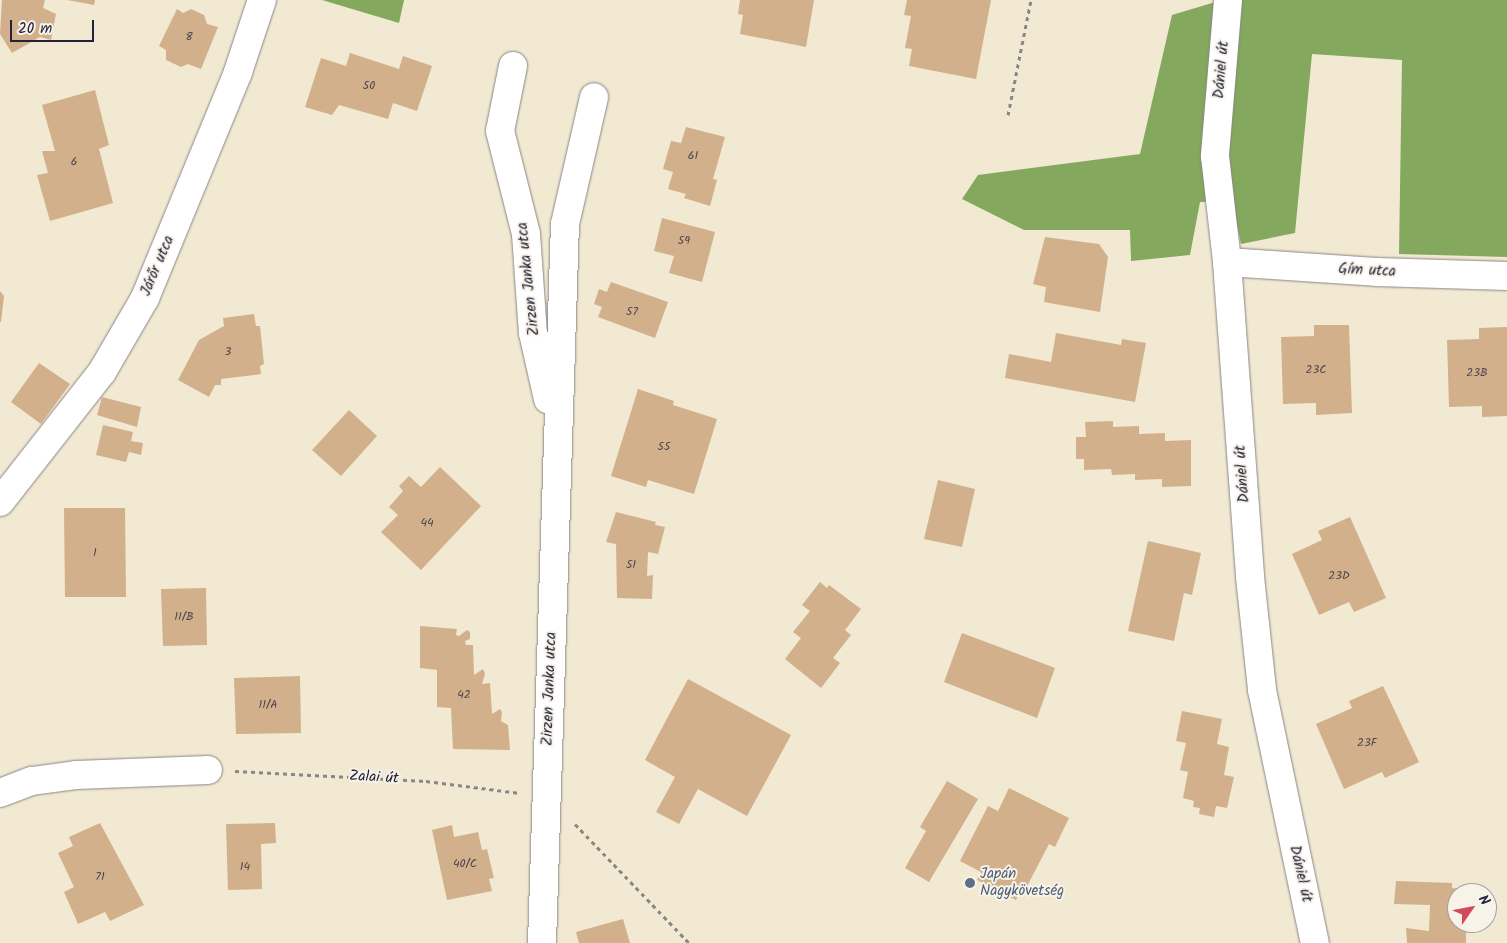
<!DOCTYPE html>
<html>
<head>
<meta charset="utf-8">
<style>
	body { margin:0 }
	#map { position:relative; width:1507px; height:943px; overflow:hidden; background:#f1e9d2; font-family:Kalam,sans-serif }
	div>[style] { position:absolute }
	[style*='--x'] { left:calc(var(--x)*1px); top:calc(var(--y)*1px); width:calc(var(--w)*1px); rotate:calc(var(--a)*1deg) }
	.forest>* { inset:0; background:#84a85d }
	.building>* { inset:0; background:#d2b08b }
	.path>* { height:3px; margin-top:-1.5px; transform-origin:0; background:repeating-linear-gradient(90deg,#8a8686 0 4px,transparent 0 8px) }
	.roads { filter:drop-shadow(0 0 1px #8a8686) drop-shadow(0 0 1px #8a8686) }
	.minor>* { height:28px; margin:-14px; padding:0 14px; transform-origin:14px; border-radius:14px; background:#fff }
	.dots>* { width:14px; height:14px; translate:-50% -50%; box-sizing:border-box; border:2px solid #f7f3e8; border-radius:50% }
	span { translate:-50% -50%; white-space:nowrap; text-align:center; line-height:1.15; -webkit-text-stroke:4px #f7f3e8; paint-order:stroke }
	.number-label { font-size:12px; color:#4e464f }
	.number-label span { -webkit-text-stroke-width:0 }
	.street-label { font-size:15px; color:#22223b }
	.service-label { font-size:15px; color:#4e5e75 }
	.left { translate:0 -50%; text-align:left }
	.north { position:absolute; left:1447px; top:883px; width:50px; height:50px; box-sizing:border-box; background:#f7f3e8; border:1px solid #a29fa3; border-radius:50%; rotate:57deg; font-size:14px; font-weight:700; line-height:20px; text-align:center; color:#22223b }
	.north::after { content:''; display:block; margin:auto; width:18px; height:22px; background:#d1495b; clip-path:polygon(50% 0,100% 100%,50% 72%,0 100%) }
	.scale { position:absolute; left:10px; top:20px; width:84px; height:22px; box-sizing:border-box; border:2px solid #22223b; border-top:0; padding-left:6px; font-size:15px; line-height:18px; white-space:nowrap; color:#22223b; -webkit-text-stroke:4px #f7f3e8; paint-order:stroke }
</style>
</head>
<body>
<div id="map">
	<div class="forest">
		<div style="clip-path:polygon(322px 0,404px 0,399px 23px)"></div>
		<div style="clip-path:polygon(1222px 0,1507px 0,1507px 257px,1399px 254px,1402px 60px,1312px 54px,1295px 233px,1241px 244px,1232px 201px,1200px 202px,1190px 255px,1131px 261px,1130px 230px,1024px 230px,962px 199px,978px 175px,1140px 154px,1172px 15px)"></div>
	</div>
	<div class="building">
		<div style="clip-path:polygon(2px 0,45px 0,43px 8px,56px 14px,51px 40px,40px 37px,12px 53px,0 34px)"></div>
		<div style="clip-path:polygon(67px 0,95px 0,94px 5px)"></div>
		<div style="clip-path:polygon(740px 0,814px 0,806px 47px,740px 34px,743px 15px,738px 14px)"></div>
		<div style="clip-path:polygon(907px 0,991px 0,976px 79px,909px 66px,912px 49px,905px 48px,911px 16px,904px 15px)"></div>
		<div style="clip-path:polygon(177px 9px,183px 13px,191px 9px,204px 15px,207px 24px,218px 27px,201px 69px,188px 64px,181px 67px,166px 60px,166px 50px,159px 46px)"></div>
		<div style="clip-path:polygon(350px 53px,399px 69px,403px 56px,432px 66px,417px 111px,393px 103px,388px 119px,339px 105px,332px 115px,305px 107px,321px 58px,346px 66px)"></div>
		<div style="clip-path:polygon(95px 90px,109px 145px,99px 149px,113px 203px,50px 221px,37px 175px,48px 173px,42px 151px,55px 151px,42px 105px)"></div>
		<div style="clip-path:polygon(686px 127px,725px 137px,713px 179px,717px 180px,710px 206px,684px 198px,686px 194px,668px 189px,673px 172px,663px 169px,671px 141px,681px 143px)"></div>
		<div style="clip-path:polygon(662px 218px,715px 232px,702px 282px,669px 273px,674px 256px,654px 251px)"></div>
		<div style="clip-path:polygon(1045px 237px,1099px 244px,1108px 257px,1100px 312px,1044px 302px,1046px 287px,1033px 284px)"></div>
		<div style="clip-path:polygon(611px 282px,668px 302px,655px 338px,598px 317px,602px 307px,594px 304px,599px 289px,607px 292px)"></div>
		<div style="clip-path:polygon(0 291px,4px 296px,1px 322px,0 322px)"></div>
		<div style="clip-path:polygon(254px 314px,256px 326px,260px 326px,264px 364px,260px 366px,261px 374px,221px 379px,221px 385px,215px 385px,209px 397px,178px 380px,199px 340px,224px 326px,223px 318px)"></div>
		<div style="clip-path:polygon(1314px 325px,1349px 325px,1352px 413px,1316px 415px,1316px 403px,1283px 404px,1281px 337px,1314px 336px)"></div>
		<div style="clip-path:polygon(1507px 327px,1507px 416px,1482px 417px,1482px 406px,1449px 407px,1447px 340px,1479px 339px,1479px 328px)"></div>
		<div style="clip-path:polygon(1056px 333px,1121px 345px,1122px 339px,1146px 343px,1135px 402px,1005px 378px,1009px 354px,1051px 362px)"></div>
		<div style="clip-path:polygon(39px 363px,70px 384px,41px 424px,11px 402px)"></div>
		<div style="clip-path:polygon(638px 389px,674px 401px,673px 405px,717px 419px,694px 494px,648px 480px,646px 487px,611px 476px)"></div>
		<div style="clip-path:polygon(102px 397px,141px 407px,137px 427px,97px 415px)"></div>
		<div style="clip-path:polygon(349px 410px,377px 436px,341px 476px,312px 450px)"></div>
		<div style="clip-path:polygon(1113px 421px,1113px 427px,1139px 426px,1139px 434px,1165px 433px,1165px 441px,1191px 440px,1191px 486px,1162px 487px,1162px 479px,1135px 480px,1135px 474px,1112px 475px,1111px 469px,1084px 470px,1084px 459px,1076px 459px,1076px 437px,1086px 437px,1085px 422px)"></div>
		<div style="clip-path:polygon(103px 425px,133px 432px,131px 441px,143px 443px,141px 455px,129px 452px,126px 462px,96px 455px)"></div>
		<div style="clip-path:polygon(440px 467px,481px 506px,421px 570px,381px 532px,398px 515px,389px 507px,403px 491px,399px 486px,409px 476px,421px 487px)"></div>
		<div style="clip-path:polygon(938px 480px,975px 489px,962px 547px,924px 539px)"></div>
		<div style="clip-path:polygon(64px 508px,125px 508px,126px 597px,65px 597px)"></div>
		<div style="clip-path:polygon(616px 512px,656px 522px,655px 525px,665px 527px,658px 554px,648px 552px,647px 576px,653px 575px,652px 599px,617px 598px,616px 544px,606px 542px)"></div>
		<div style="clip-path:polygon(1350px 517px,1386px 598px,1354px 612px,1349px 602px,1319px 615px,1292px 554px,1322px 540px,1318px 531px)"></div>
		<div style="clip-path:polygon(1148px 541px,1201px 553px,1192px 595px,1184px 593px,1174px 641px,1128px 631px)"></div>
		<div style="clip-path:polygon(820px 582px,827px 588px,829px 585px,861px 609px,845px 630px,851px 635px,833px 658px,840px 663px,821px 688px,785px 659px,801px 638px,793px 632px,810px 611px,802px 605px)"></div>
		<div style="clip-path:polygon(206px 588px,207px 645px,163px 646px,161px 589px)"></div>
		<div style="clip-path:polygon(420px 626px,457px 629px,456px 635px,459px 636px,467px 630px,470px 632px,470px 639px,465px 641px,466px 645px,473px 645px,474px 675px,483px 669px,485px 674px,482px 684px,490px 683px,492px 714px,500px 709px,502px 712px,501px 721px,508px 725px,510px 750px,453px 749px,451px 708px,437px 707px,437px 670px,420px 668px)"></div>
		<div style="clip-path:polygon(962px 633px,1055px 668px,1037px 718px,944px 682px)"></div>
		<div style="clip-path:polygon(300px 676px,301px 733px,236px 734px,234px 678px)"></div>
		<div style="clip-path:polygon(688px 679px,791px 735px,747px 816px,698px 789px,679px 824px,656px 812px,675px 777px,645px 760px)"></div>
		<div style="clip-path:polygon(1383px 686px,1419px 762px,1385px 778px,1382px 772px,1344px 789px,1316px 724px,1352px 708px,1349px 701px)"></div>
		<div style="clip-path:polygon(1182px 711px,1222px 719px,1217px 744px,1229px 747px,1224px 775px,1234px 777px,1227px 808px,1216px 806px,1214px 817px,1199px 814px,1200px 808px,1193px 807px,1194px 801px,1183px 798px,1188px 772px,1180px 770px,1186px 743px,1176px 741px)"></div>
		<div style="clip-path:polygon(947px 781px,978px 799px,929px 882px,905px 868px,926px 831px,920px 827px)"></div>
		<div style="clip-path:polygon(1009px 788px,1069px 818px,1055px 847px,1049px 844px,1024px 892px,1020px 891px,1016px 900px,977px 880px,981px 872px,960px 861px,988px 806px,998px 811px)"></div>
		<div style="clip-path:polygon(100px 823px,144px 905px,110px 921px,105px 912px,78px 924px,64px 892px,74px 887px,58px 853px,73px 846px,69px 837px)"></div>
		<div style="clip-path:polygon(275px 823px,276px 843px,261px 844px,262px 889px,228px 890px,226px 824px)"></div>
		<div style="clip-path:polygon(452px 825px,454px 837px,478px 832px,482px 850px,487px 849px,494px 878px,489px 879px,492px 891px,447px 900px,432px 830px)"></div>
		<div style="clip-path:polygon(1396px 881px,1452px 883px,1452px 888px,1467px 889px,1467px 893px,1457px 893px,1457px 923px,1466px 923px,1466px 943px,1407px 943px,1406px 928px,1429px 931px,1430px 905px,1394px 904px)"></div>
		<div style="clip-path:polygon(623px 919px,630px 943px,579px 943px,576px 932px)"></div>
	</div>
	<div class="path">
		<div style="--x:1008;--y:115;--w:117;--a:-78.7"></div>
		<div style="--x:235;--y:771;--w:191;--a:3"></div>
		<div style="--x:426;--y:781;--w:95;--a:7.3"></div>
		<div style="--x:575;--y:824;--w:165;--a:46.2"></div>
	</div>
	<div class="roads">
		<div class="minor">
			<div style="--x:1228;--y:0;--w:157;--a:94.8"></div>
			<div style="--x:1215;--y:156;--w:107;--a:83.5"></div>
			<div style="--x:1227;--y:262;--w:316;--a:85.8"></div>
			<div style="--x:1250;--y:577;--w:114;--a:83.9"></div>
			<div style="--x:1262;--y:690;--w:258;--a:78.2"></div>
			<div style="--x:513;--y:66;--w:66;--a:101.3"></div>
			<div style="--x:500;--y:131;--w:106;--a:75.8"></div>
			<div style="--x:526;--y:234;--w:99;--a:86"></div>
			<div style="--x:533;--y:333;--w:68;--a:77.2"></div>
			<div style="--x:1227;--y:262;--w:149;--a:3.8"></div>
			<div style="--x:1376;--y:272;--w:131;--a:1.7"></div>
			<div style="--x:0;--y:502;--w:165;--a:-51.9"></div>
			<div style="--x:102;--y:372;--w:86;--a:-59.8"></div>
			<div style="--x:145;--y:298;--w:244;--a:-67.6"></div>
			<div style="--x:238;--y:72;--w:76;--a:-71.6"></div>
			<div style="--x:0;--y:793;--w:34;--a:-21"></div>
			<div style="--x:32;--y:781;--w:44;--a:-7.8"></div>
			<div style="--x:76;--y:775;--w:132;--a:-2.2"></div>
			<div style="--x:542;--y:943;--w:719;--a:-88.17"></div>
			<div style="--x:565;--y:224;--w:130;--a:-77.1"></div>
		</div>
	</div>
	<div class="dots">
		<div style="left:970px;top:883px;background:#5c6f8a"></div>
	</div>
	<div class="number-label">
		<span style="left:189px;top:37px">8</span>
		<span style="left:369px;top:86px">50</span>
		<span style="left:693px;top:156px">61</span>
		<span style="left:74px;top:162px">6</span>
		<span style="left:684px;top:241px">59</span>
		<span style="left:632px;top:312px">57</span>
		<span style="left:228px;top:352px">3</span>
		<span style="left:1316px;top:370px">23C</span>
		<span style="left:1477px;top:373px">23B</span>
		<span style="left:664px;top:447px">55</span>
		<span style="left:427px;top:523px">44</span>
		<span style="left:95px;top:553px">1</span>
		<span style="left:631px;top:565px">51</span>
		<span style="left:1339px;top:576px">23D</span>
		<span style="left:184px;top:617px">11/B</span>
		<span style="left:464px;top:695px">42</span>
		<span style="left:268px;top:705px">11/A</span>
		<span style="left:1367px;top:743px">23F</span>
		<span style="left:465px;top:864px">40/C</span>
		<span style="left:245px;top:867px">14</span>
		<span style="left:100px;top:877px">71</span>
	</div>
	<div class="street-label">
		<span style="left:1222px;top:70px;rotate:-85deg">Dániel út</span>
		<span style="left:158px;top:266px;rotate:-67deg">Járőr utca</span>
		<span style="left:1367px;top:271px;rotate:3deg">Gím utca</span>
		<span style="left:529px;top:279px;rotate:-96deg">Zirzen Janka utca</span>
		<span style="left:1243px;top:474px;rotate:-94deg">Dániel út</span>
		<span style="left:550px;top:689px;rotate:-88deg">Zirzen Janka utca</span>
		<span style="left:374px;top:778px;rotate:3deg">Zalai út</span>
		<span style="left:1300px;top:874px;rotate:77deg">Dániel út</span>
	</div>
	<div class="service-label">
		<span class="left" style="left:980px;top:883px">Japán<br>Nagykövetség</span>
	</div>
	<div class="north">N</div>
	<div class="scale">20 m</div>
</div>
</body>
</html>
